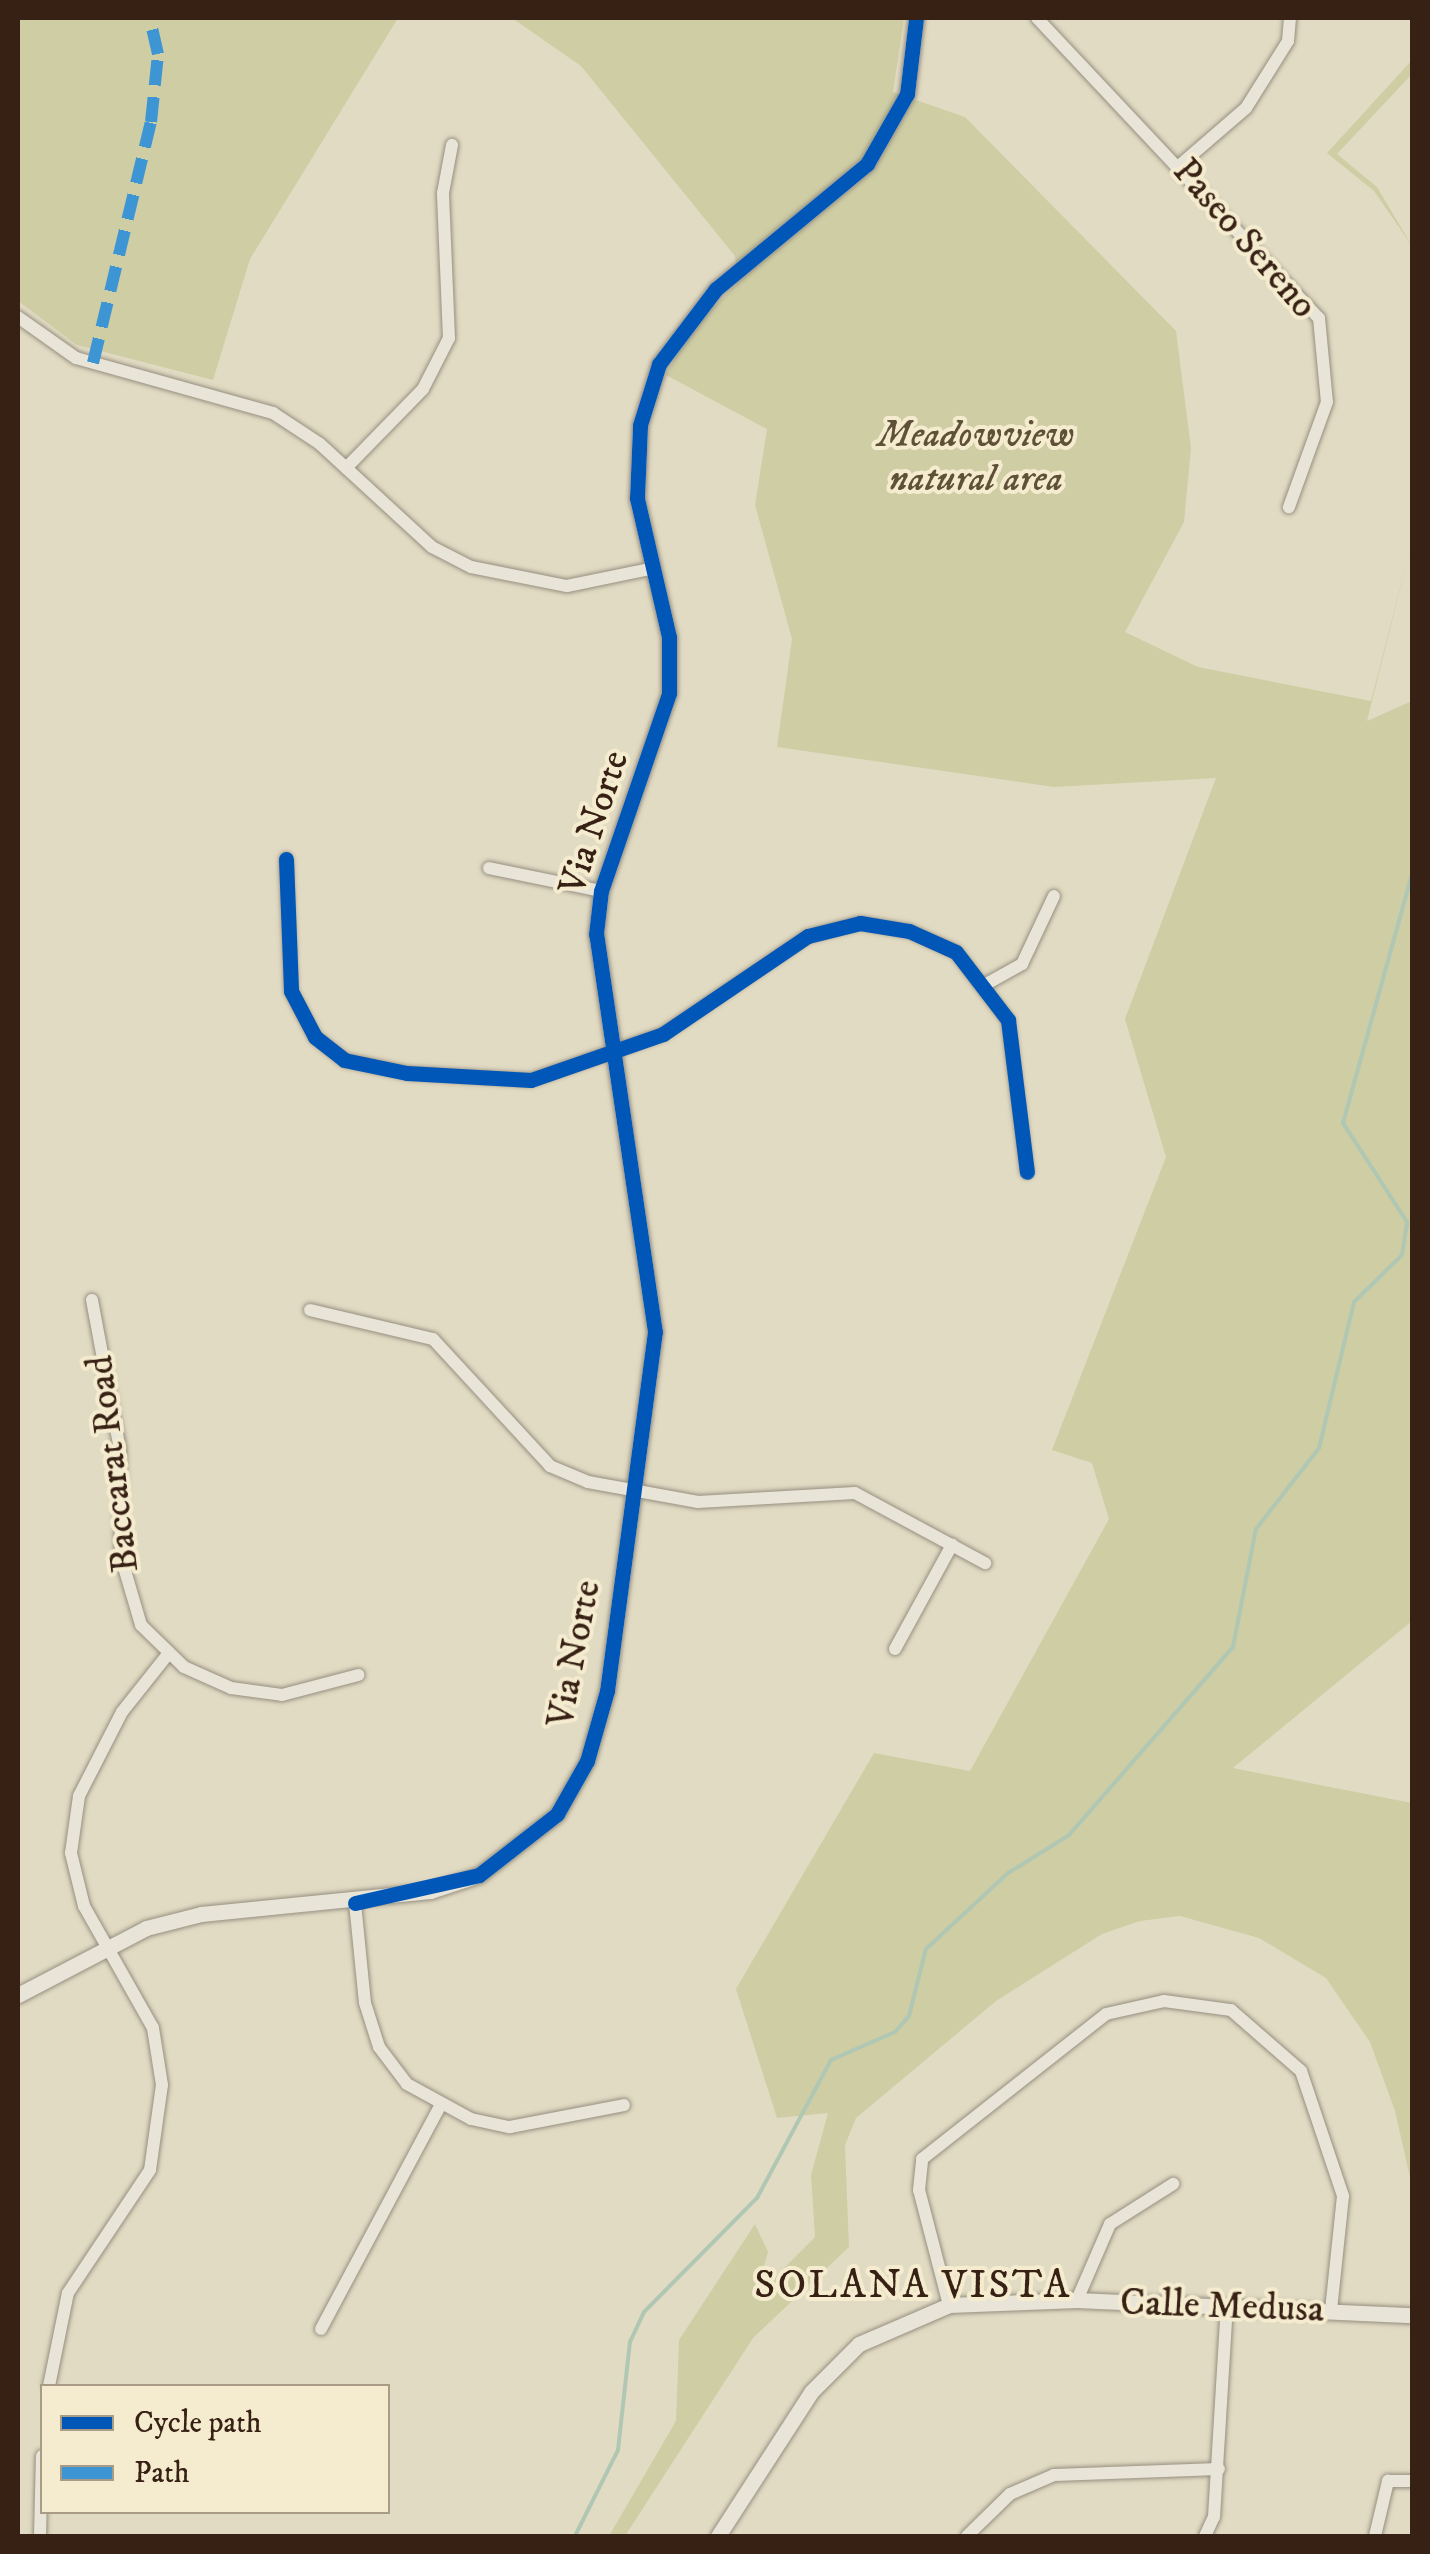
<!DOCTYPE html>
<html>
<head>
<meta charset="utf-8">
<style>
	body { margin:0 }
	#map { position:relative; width:1430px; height:2554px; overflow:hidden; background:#e2dbc3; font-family:"IM FELL DW Pica",serif }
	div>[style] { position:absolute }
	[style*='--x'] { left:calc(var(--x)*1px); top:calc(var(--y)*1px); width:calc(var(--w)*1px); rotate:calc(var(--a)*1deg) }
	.green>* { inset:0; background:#cecda4 }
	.stream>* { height:4px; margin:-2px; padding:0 2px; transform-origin:2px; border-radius:2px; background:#b0c7b4 }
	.roads { filter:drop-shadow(0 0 2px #968f80) drop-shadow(0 0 2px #968f80) }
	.minor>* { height:12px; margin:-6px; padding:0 6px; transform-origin:6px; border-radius:6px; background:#e8e4d8 }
	.tertiary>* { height:15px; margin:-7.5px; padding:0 7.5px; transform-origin:7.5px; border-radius:7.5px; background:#e8e4d8 }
	.quiet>* { height:12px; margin-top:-6px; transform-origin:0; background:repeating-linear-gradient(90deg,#3e95d3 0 25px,transparent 0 37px) }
	.cycleway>* { height:15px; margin:-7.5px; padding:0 7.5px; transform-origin:7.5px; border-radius:7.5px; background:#0057b8 }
	span { translate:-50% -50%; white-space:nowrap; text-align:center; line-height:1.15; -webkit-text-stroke:8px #f5ecd0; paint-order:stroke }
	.street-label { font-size:38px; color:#372114 }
	.park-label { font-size:38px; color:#5f5138; font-style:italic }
	.neighbourhood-label { font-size:40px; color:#372114; letter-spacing:2.5px }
	.frame { position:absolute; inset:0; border:20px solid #372114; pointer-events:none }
	.legend { position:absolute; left:40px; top:2384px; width:350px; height:130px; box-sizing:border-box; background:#f5ecd0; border:2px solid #a99b85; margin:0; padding:12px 18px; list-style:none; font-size:30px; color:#372114 }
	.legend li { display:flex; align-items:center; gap:20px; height:50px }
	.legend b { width:50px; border:2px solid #a99b85 }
</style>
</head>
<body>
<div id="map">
	<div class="green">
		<div style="clip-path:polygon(18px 18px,398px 18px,250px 259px,213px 380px,77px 345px,18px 301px)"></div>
		<div style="clip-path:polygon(512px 18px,904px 18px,893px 92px,965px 117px,1176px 331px,1191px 448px,1184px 522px,1125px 632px,1198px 667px,1371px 701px,1412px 541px,1367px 721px,1412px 701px,1412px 1621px,1233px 1768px,1412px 1803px,1412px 2301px,1412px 2186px,1395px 2111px,1370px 2042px,1326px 1978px,1259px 1938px,1180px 1916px,1140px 1921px,1102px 1934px,996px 2001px,856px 2118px,845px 2145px,849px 2247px,753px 2338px,625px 2536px,609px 2536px,676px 2421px,679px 2340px,755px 2224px,768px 2252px,755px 2297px,815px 2237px,811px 2175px,828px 2113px,777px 2118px,736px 1989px,874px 1753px,970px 1771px,1109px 1519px,1092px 1463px,1052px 1450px,1166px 1157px,1125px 1019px,1216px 778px,1054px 787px,777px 747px,792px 639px,755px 505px,767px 429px,666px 375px,691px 330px,738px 283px,735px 256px,581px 66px)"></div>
		<div style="clip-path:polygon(1412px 60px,1412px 74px,1337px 154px,1377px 187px,1412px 246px,1374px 191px,1327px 153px)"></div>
	</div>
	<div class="stream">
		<div style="--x:575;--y:2536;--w:96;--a:-63.4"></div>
		<div style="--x:618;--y:2450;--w:109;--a:-83.7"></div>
		<div style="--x:630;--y:2342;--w:33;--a:-65"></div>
		<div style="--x:644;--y:2312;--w:161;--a:-45.3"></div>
		<div style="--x:757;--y:2198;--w:157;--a:-61.8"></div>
		<div style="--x:831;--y:2060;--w:70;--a:-23.6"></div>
		<div style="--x:895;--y:2032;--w:21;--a:-49"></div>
		<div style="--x:909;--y:2016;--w:69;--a:-75.8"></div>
		<div style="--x:926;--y:1949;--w:112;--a:-42.8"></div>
		<div style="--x:1008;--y:1873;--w:72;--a:-31.9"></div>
		<div style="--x:1069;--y:1835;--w:249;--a:-48.9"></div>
		<div style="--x:1233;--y:1647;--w:120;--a:-79"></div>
		<div style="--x:1256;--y:1529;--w:103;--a:-52.1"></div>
		<div style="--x:1319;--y:1448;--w:150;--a:-76.5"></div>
		<div style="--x:1354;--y:1302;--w:67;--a:-44.4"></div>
		<div style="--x:1402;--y:1255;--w:33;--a:-81"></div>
		<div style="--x:1407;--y:1222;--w:118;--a:-122.9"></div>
		<div style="--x:1343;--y:1123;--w:257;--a:-74.5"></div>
	</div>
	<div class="roads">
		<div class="minor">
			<div style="--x:1037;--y:18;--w:412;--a:46.8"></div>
			<div style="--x:1319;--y:318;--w:84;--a:84.6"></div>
			<div style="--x:1327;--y:402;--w:112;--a:109.9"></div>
			<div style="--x:1180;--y:165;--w:87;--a:-40.8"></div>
			<div style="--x:1246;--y:108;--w:79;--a:-57.9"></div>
			<div style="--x:1288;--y:41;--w:23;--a:-85"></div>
			<div style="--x:18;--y:317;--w:71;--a:35.3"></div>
			<div style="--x:76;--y:358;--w:205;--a:15.6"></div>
			<div style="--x:273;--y:413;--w:56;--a:33.4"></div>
			<div style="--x:320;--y:444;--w:152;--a:42.6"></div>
			<div style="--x:432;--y:547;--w:44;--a:27.1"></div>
			<div style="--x:471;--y:567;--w:98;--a:11.2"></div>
			<div style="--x:567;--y:586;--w:85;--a:-11.6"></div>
			<div style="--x:346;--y:468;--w:110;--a:-45.7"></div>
			<div style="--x:423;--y:389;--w:57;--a:-63"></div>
			<div style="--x:449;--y:338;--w:145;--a:-92.4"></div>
			<div style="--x:443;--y:193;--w:49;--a:-79.4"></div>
			<div style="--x:286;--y:859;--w:132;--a:87.8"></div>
			<div style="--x:291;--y:991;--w:52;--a:62.4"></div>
			<div style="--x:315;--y:1037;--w:37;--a:38"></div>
			<div style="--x:344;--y:1060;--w:64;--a:11.7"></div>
			<div style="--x:407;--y:1073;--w:124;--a:3.2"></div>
			<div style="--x:531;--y:1080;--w:140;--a:-19.2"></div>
			<div style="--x:663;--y:1034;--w:175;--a:-34.1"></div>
			<div style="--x:808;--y:936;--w:54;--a:-14"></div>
			<div style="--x:860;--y:923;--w:50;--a:9.3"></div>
			<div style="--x:909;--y:931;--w:51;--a:24.1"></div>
			<div style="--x:956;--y:952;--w:86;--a:52.6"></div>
			<div style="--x:1008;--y:1020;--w:153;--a:82.9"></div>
			<div style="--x:489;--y:868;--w:114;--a:11.6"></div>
			<div style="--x:988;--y:983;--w:39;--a:-29"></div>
			<div style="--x:1022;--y:964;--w:75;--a:-64.8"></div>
			<div style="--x:92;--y:1300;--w:153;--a:79.4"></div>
			<div style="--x:120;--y:1450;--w:107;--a:89.5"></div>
			<div style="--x:121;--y:1557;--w:71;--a:73.6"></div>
			<div style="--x:141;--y:1625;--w:60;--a:44.3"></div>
			<div style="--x:184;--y:1667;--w:51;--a:24.1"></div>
			<div style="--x:231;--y:1688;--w:51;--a:7.8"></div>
			<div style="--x:282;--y:1695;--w:79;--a:-14.7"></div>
			<div style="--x:310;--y:1310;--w:126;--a:13.3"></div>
			<div style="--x:433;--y:1339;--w:173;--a:47.3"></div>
			<div style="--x:550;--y:1466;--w:41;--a:22.8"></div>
			<div style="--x:588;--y:1482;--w:112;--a:10.3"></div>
			<div style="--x:698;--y:1502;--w:157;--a:-3.3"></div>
			<div style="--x:855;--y:1493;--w:148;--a:28.3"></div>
			<div style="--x:895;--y:1649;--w:119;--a:-61.3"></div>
			<div style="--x:355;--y:1903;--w:100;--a:84.3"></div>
			<div style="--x:365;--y:2003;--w:46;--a:72.3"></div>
			<div style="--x:379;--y:2047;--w:46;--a:52.9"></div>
			<div style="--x:407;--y:2084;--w:73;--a:28.7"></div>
			<div style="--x:471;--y:2119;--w:40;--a:12"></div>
			<div style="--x:510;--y:2127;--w:116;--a:-10.9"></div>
			<div style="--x:1077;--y:2300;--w:83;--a:-66.5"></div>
			<div style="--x:1110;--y:2224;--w:75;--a:-32.4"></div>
			<div style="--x:949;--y:2305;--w:119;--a:-104.6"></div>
			<div style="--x:919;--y:2190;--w:31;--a:-84"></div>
			<div style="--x:922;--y:2159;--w:234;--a:-38.2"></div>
			<div style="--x:1106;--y:2014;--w:59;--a:-12.6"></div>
			<div style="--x:1164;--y:2001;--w:68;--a:7.7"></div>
			<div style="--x:1231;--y:2010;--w:93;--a:41.1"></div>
			<div style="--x:1301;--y:2071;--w:132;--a:71.4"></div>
			<div style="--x:1343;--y:2196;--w:116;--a:96"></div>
			<div style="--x:321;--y:2329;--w:253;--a:-61.9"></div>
			<div style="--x:49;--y:2386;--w:95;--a:-78.5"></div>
			<div style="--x:68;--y:2293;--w:148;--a:-56.3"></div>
			<div style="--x:150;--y:2170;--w:86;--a:-82"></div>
			<div style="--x:162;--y:2085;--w:58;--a:-99"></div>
			<div style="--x:153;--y:2028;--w:140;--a:-119.5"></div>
			<div style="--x:84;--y:1906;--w:55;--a:-103.8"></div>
			<div style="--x:71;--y:1853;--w:58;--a:-82"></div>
			<div style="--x:79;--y:1796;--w:94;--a:-62.9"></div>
			<div style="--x:122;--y:1712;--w:75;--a:-51.5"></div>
			<div style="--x:40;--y:2536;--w:80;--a:-88.6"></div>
			<div style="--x:967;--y:2536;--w:60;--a:-44.3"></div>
			<div style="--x:1010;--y:2494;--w:48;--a:-23.4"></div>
			<div style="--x:1054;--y:2475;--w:165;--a:-2.1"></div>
			<div style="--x:1205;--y:2536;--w:21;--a:-65"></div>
			<div style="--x:1214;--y:2517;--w:210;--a:-86.5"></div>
			<div style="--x:1375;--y:2536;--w:57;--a:-76.7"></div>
			<div style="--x:1388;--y:2481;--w:24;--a:0"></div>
		</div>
		<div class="tertiary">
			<div style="--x:18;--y:1995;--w:144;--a:-27.6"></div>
			<div style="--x:146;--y:1928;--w:57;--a:-14.3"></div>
			<div style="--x:201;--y:1914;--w:230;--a:-5.7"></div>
			<div style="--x:430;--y:1891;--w:52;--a:-18.1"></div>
			<div style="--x:479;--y:1875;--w:99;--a:-38"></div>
			<div style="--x:557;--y:1814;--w:61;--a:-60.5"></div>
			<div style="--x:587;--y:1761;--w:73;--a:-74.1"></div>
			<div style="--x:607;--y:1691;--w:362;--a:-82.4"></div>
			<div style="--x:655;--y:1332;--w:402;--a:-98.4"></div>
			<div style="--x:596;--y:934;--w:43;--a:-83.4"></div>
			<div style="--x:601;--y:891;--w:209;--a:-71"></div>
			<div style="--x:669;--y:693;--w:56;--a:-90"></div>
			<div style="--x:669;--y:637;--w:143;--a:-103"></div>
			<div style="--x:637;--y:498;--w:73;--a:-87.6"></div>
			<div style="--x:640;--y:425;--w:64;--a:-72.7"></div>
			<div style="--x:659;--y:364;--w:94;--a:-52.8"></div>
			<div style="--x:716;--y:289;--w:196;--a:-39.6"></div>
			<div style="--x:867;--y:164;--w:81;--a:-60.3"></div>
			<div style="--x:907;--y:94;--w:77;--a:-83.2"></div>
			<div style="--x:718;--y:2536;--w:171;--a:-57.1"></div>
			<div style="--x:811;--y:2392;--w:68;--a:-45"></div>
			<div style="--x:859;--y:2344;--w:98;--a:-23.4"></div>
			<div style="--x:949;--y:2305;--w:128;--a:-2.2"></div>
			<div style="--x:1077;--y:2300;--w:335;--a:2.6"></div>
		</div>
	</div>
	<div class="quiet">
		<div style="--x:93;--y:363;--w:248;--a:-76.5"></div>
		<div style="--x:151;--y:122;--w:68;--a:-84.1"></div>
		<div style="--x:158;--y:54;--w:37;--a:-103"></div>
	</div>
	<div class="cycleway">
		<div style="--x:286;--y:859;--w:132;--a:87.8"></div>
		<div style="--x:291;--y:991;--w:52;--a:62.4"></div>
		<div style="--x:315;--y:1037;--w:37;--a:38"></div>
		<div style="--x:344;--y:1060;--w:64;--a:11.7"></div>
		<div style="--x:407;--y:1073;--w:124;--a:3.2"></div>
		<div style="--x:531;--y:1080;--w:140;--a:-19.2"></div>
		<div style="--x:663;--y:1034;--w:175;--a:-34.1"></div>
		<div style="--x:808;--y:936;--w:54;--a:-14"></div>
		<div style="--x:860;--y:923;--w:50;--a:9.3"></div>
		<div style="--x:909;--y:931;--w:51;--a:24.1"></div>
		<div style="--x:956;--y:952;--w:86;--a:52.6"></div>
		<div style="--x:1008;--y:1020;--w:153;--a:82.9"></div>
		<div style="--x:355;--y:1903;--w:127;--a:-12.7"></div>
		<div style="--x:479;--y:1875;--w:99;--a:-38"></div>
		<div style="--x:557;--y:1814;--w:61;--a:-60.5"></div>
		<div style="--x:587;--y:1761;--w:73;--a:-74.1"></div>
		<div style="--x:607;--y:1691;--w:362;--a:-82.4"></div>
		<div style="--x:655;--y:1332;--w:402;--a:-98.4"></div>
		<div style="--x:596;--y:934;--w:43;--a:-83.4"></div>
		<div style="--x:601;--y:891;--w:209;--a:-71"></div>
		<div style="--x:669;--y:693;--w:56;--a:-90"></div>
		<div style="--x:669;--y:637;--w:143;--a:-103"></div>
		<div style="--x:637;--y:498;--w:73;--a:-87.6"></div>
		<div style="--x:640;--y:425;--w:64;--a:-72.7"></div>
		<div style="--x:659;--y:364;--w:94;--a:-52.8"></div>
		<div style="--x:716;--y:289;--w:196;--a:-39.6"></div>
		<div style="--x:867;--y:164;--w:81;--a:-60.3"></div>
		<div style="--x:907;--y:94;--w:77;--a:-83.2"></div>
	</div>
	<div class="street-label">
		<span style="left:1244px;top:239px;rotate:49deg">Paseo Sereno</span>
		<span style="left:595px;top:823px;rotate:-72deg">Via Norte</span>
		<span style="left:114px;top:1464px;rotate:-97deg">Baccarat Road</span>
		<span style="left:575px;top:1654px;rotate:-79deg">Via Norte</span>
		<span style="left:1222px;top:2307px;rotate:2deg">Calle Medusa</span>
	</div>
	<div class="park-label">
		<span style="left:976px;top:458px">Meadowview<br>natural area</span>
	</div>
	<div class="neighbourhood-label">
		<span style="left:913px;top:2286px">SOLANA VISTA</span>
	</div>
	<div class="frame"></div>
	<ul class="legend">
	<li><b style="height:12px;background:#0057b8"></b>Cycle path</li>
	<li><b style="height:12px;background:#3e95d3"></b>Path</li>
	</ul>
</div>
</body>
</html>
